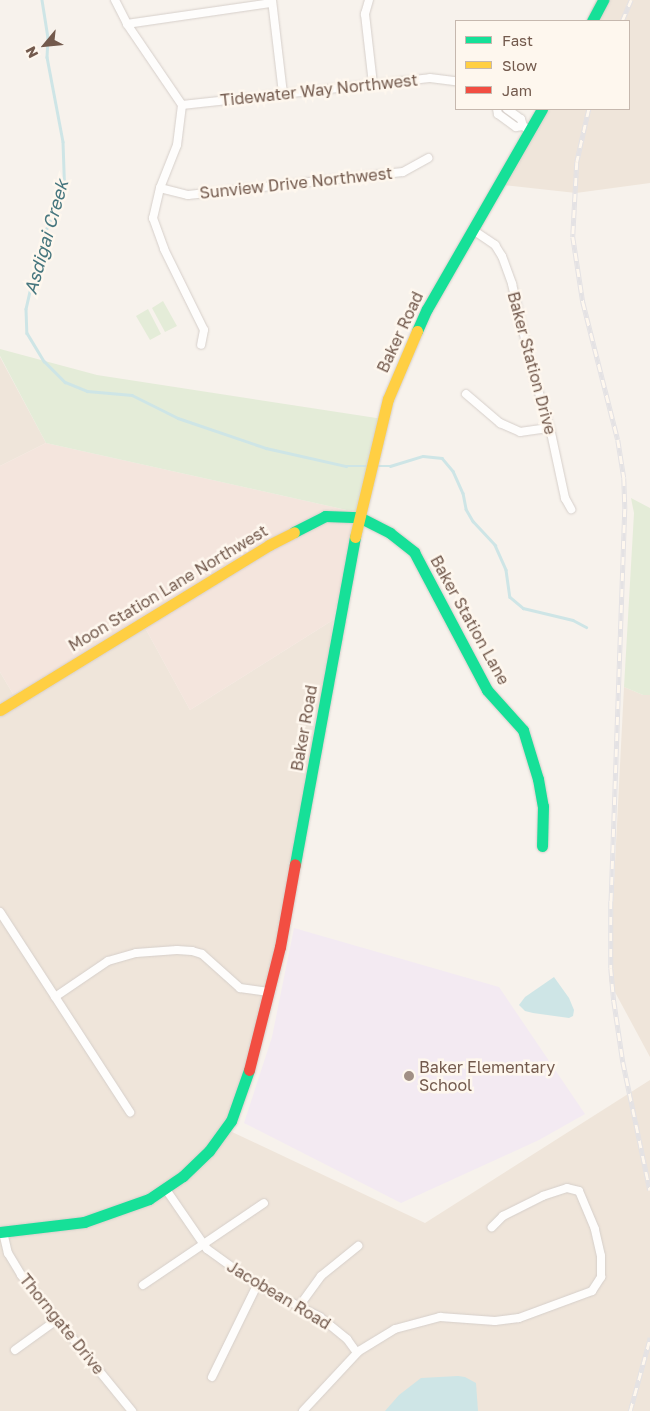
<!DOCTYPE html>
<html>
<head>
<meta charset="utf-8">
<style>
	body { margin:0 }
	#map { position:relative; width:650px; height:1411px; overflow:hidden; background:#f7f2ec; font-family:"Golos Text",sans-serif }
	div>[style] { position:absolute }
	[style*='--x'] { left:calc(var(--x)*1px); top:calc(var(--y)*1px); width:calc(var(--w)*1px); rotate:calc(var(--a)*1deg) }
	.residential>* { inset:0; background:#efe5da }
	.commercial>* { inset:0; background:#f4e5dd }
	.education>* { inset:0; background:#f3eaf2 }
	.green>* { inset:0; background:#e4ecd8 }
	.water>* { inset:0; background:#cee5e6 }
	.stream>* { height:2.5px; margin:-1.25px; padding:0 1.25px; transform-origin:1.25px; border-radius:1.25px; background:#cee5e6 }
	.roads { filter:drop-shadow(0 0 1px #d6cfca) drop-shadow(0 0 1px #d6cfca) }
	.street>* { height:8px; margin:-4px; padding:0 4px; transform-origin:4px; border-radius:4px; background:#fefdfc }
	.fast>* { height:11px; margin:-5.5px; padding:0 5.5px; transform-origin:5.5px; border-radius:5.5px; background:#16e098 }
	.slow>* { height:11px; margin:-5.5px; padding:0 5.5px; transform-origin:5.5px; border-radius:5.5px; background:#ffcf43 }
	.jam>* { height:11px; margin:-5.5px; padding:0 5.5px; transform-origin:5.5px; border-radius:5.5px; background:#f24e42 }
	.rail>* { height:4.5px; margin-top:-2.25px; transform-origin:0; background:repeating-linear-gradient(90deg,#fef7ee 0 8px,#e4e2e4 0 16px); box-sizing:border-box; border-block:1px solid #e4e2e4 }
	.dots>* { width:14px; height:14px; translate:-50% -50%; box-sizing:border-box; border:2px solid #fef7ee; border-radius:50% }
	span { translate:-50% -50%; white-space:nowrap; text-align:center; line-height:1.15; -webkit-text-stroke:5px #fef7ee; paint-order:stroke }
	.street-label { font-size:16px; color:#735a4d }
	.poi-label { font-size:16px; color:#735a4d }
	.left { translate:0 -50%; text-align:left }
	.water-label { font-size:18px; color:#46767e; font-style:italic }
	.legend { position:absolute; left:455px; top:20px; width:175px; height:90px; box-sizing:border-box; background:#fef7ee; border:1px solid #c6b8ae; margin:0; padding:6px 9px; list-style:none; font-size:15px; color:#735a4d }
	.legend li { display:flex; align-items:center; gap:10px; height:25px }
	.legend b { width:25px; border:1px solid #c6b8ae }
	.north { position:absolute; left:20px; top:20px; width:50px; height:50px; -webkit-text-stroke:4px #fef7ee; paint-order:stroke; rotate:242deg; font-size:14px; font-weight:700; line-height:20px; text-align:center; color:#735a4d }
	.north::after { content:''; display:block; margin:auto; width:18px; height:22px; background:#735a4d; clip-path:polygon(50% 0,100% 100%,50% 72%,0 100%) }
</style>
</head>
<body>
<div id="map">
	<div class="residential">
		<div style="clip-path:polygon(596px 0,650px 0,650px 183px,576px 193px,495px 184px,538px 109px,629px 109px,629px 21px,586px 21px)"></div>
		<div style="clip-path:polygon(0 357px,46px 443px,0 466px)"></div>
		<div style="clip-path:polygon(333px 620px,318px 775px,253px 1077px,230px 1131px,425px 1223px,650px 1080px,650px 1411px,0 1411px,0 672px,13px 694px,143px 624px,190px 710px)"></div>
		<div style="clip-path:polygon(624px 687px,643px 695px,650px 695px,650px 1057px,609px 981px)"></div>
	</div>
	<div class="commercial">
		<div style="clip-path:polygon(46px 443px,360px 513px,333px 620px,190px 710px,143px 624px,13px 694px,0 672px,0 466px)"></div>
	</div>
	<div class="education">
		<div style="clip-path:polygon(294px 928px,499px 987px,585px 1114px,539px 1140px,401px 1203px,244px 1123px,272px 1037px)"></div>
	</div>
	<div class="green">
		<div style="clip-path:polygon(163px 301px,177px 326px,165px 332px,152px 308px)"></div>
		<div style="clip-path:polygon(148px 309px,161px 334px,150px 340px,136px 316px)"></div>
		<div style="clip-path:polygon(0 349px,97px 375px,383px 419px,360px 513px,46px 443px,0 356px)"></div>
		<div style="clip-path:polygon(631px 498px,650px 508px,650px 695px,643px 695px,624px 687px,634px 513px)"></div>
	</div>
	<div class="water">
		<div style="clip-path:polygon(554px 977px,569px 998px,574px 1010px,573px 1016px,569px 1018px,533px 1013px,525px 1011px,519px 1005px,525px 997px)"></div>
		<div style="clip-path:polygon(458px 1376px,465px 1377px,476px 1383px,478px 1411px,385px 1411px,399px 1395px,421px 1378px)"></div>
	</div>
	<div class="stream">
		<div style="--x:42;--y:0;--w:38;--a:81"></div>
		<div style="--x:48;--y:38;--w:19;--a:93"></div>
		<div style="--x:47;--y:57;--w:86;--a:79.3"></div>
		<div style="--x:63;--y:142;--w:38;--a:88"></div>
		<div style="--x:64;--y:180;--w:37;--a:104"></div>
		<div style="--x:55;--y:216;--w:8;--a:135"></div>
		<div style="--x:49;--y:222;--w:37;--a:107"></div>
		<div style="--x:38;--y:257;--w:53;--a:103"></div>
		<div style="--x:26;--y:309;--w:24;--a:88"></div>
		<div style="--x:27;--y:333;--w:33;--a:59"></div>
		<div style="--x:44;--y:361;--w:30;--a:45"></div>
		<div style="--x:65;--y:382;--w:24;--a:22"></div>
		<div style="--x:87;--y:391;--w:45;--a:5.1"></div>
		<div style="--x:132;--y:395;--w:51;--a:26.6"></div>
		<div style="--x:178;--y:418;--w:93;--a:18.8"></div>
		<div style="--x:266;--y:448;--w:82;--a:12.7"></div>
		<div style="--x:346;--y:466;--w:21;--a:0"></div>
		<div style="--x:376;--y:466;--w:14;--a:0"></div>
		<div style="--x:390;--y:466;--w:34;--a:-17"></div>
		<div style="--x:423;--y:456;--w:19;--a:6"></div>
		<div style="--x:442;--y:458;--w:17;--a:50"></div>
		<div style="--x:453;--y:471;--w:24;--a:66"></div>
		<div style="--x:463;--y:493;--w:16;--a:79"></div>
		<div style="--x:466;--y:509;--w:14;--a:60"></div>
		<div style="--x:473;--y:521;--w:33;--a:47"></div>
		<div style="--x:495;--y:545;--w:27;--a:66"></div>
		<div style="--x:506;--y:570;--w:27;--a:82"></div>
		<div style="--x:510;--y:597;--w:17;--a:40"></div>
		<div style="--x:523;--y:608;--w:51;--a:13.5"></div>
		<div style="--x:573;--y:620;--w:15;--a:28"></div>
	</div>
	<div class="roads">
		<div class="street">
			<div style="--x:115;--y:0;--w:27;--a:63"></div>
			<div style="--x:127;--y:24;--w:98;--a:55.8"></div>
			<div style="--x:182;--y:105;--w:40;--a:97.1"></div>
			<div style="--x:177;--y:145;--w:46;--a:111.6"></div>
			<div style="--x:160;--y:188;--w:31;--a:103"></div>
			<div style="--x:153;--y:218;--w:33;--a:70"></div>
			<div style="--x:164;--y:249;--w:90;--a:63.7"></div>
			<div style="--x:204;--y:330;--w:15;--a:101"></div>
			<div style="--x:272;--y:0;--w:94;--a:83.3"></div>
			<div style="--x:369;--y:0;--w:15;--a:106"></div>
			<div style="--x:365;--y:14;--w:70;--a:83.5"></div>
			<div style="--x:127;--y:24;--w:146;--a:-8.3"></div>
			<div style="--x:182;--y:105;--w:249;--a:-6.2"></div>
			<div style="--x:430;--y:78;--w:26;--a:7"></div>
			<div style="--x:497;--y:109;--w:5;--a:79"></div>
			<div style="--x:498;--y:114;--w:22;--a:36"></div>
			<div style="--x:516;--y:127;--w:7;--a:-8"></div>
			<div style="--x:523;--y:126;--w:7;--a:34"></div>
			<div style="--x:507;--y:109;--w:17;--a:36"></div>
			<div style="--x:521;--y:119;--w:7;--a:74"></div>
			<div style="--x:160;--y:188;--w:29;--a:14"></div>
			<div style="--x:188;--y:195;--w:216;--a:-6.1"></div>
			<div style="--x:403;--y:172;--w:29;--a:-29"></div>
			<div style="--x:473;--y:230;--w:27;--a:34"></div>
			<div style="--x:495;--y:245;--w:13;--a:58"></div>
			<div style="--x:502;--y:256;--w:30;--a:70"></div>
			<div style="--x:512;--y:284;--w:96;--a:76.7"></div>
			<div style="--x:534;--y:377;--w:53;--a:72.6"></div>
			<div style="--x:550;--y:428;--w:72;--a:77.9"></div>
			<div style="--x:565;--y:498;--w:13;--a:61"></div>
			<div style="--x:466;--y:394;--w:45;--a:40.5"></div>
			<div style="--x:500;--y:423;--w:22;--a:24"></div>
			<div style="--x:520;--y:432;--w:30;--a:-8"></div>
			<div style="--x:0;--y:912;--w:239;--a:57"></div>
			<div style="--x:55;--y:997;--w:64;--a:-34.2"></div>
			<div style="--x:108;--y:961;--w:29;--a:-16"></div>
			<div style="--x:136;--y:953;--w:41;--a:-4.2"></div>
			<div style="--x:177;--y:950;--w:15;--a:4"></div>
			<div style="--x:192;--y:951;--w:10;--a:17"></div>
			<div style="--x:202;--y:954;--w:51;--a:41.8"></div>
			<div style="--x:240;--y:988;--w:29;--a:8"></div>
			<div style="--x:165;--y:1188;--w:74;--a:55.5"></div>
			<div style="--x:207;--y:1249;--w:62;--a:35.8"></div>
			<div style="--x:257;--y:1285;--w:71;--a:26.9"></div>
			<div style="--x:320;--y:1317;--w:35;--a:39"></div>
			<div style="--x:347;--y:1339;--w:17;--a:54"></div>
			<div style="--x:3;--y:1232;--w:22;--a:77"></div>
			<div style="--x:8;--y:1253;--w:26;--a:59"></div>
			<div style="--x:21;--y:1275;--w:176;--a:50.8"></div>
			<div style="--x:143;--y:1285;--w:146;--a:-34.1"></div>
			<div style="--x:300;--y:1305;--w:36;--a:-54"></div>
			<div style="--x:321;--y:1276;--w:48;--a:-39"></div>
			<div style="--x:15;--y:1350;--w:53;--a:-35.8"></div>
			<div style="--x:212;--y:1377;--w:102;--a:-63.9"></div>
			<div style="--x:303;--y:1411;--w:82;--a:-47"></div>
			<div style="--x:359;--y:1351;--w:42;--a:-31.4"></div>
			<div style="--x:395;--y:1329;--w:47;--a:-14.9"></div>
			<div style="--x:440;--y:1317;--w:55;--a:4.2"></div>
			<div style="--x:495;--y:1321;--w:24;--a:-7"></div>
			<div style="--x:519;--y:1318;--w:78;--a:-20.3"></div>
			<div style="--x:592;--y:1291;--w:17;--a:-57"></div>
			<div style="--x:601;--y:1277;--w:21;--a:-90"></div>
			<div style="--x:601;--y:1256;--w:28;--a:-103"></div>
			<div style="--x:595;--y:1229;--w:41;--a:-112.8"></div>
			<div style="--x:579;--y:1191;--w:12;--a:-166"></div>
			<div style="--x:567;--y:1188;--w:25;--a:162"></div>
			<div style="--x:543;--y:1196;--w:45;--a:153.4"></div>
			<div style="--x:503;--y:1216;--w:16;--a:135"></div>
		</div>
		<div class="fast">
			<div style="--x:592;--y:21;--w:24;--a:-62"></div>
			<div style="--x:417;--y:331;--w:24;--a:-66"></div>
			<div style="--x:427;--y:309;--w:231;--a:-60.1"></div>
			<div style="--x:294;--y:532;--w:35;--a:-27"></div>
			<div style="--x:325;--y:516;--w:34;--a:2"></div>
			<div style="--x:359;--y:517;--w:35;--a:27"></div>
			<div style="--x:390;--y:533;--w:31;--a:38"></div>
			<div style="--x:414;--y:552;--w:156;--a:62.1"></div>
			<div style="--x:487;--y:690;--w:54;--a:48"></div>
			<div style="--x:523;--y:730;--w:51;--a:73"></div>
			<div style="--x:538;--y:779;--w:27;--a:80"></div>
			<div style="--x:543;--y:806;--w:40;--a:91.4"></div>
			<div style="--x:295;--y:864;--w:332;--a:-79.6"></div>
			<div style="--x:0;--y:1232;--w:85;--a:-6.8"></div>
			<div style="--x:84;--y:1222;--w:69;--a:-19.5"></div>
			<div style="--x:149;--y:1199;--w:41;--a:-34.1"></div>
			<div style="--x:183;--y:1176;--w:36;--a:-44"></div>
			<div style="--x:209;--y:1151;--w:37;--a:-54"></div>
			<div style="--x:231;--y:1121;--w:54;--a:-70.6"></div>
		</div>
		<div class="slow">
			<div style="--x:355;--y:537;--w:142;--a:-76.6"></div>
			<div style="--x:388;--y:399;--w:74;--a:-66.9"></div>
			<div style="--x:0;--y:710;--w:316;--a:-31.5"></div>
			<div style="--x:269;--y:545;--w:28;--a:-27"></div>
		</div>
		<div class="jam">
			<div style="--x:249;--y:1070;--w:127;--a:-75.9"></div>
			<div style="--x:280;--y:947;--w:84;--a:-79.8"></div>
		</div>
	</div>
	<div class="rail">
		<div style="--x:622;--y:21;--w:23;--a:-67"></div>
		<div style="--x:589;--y:109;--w:54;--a:102.8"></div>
		<div style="--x:577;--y:162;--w:75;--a:93.1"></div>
		<div style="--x:573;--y:237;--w:66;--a:81.3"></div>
		<div style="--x:583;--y:302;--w:142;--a:75.8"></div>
		<div style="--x:618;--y:440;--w:38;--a:81"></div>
		<div style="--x:624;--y:478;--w:31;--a:88"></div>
		<div style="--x:625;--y:509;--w:392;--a:92"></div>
		<div style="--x:611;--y:901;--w:67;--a:90"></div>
		<div style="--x:611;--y:968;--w:33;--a:85"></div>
		<div style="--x:614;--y:1001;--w:62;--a:81.6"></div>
		<div style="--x:623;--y:1062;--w:131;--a:78.1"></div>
		<div style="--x:630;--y:1411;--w:76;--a:-74.7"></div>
	</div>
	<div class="dots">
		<div style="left:409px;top:1076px;background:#a18f85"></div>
	</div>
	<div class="street-label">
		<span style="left:319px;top:90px;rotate:-6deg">Tidewater Way Northwest</span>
		<span style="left:296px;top:183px;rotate:-6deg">Sunview Drive Northwest</span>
		<span style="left:400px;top:332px;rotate:-65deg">Baker Road</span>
		<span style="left:532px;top:363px;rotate:75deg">Baker Station Drive</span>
		<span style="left:168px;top:588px;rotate:-31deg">Moon Station Lane Northwest</span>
		<span style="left:470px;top:620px;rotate:61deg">Baker Station Lane</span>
		<span style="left:304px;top:728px;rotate:-80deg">Baker Road</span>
		<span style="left:279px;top:1295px;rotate:31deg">Jacobean Road</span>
		<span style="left:62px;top:1324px;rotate:51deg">Thorngate Drive</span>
	</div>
	<div class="poi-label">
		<span class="left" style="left:419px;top:1076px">Baker Elementary<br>School</span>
	</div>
	<div class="water-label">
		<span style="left:46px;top:237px;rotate:-74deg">Asdigai Creek</span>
	</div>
	<ul class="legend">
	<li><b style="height:6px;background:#16e098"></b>Fast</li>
	<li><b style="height:6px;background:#ffcf43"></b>Slow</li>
	<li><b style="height:6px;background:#f24e42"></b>Jam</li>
	</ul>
	<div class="north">N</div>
</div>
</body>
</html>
